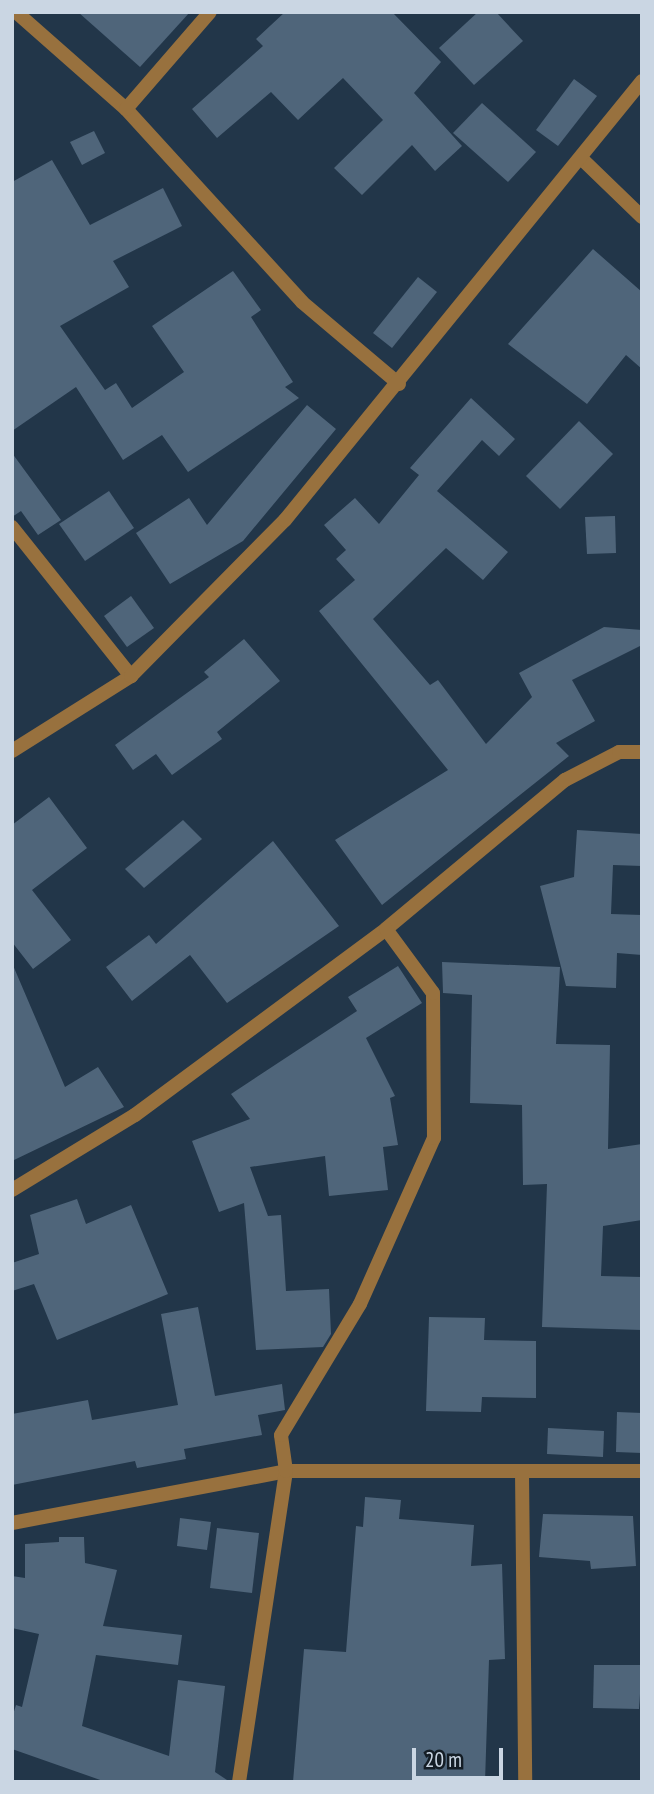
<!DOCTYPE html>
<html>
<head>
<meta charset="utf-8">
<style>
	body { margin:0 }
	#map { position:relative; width:654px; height:1794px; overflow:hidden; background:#223649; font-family:"PT Sans Narrow",sans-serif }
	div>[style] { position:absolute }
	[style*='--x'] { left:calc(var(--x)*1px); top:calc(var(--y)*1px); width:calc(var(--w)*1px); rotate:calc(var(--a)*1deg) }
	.building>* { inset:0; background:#4f657a }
	.minor>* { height:14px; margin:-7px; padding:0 7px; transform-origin:7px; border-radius:7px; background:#98713e }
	span { translate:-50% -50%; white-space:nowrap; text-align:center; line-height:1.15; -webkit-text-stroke:6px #141d25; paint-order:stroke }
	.frame { position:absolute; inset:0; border:14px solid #cad6e3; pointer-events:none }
	.scale { position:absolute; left:412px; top:1748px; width:91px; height:32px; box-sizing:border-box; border:4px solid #cad6e3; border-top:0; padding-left:9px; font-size:21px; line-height:24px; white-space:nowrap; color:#cad6e3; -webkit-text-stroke:5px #141d25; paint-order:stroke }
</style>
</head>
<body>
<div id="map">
	<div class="building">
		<div style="clip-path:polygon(78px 12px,190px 12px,140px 67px)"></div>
		<div style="clip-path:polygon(285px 12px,392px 12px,441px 62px,414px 93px,462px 146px,435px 171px,412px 145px,362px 195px,334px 168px,383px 120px,343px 78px,298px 120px,271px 92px,217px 138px,192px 109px,263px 46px,256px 39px)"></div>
		<div style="clip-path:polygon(478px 12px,496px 12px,523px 41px,474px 85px,439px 48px)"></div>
		<div style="clip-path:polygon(574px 79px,597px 96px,558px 146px,536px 130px)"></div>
		<div style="clip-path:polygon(482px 103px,536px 152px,508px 182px,453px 133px)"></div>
		<div style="clip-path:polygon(94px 131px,105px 153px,82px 165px,70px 142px)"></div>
		<div style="clip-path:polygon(52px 160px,90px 225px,163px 188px,182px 226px,113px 261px,129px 287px,60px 326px,105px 390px,116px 383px,132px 408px,184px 372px,152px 326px,233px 271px,261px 310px,251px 317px,293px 382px,285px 387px,299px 398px,188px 472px,162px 435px,123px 460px,76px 387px,12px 431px,12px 182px)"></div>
		<div style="clip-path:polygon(593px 249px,642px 292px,642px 369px,626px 355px,587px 404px,508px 344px)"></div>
		<div style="clip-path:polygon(418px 277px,437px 292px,392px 348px,373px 333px)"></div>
		<div style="clip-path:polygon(471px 398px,515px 439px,499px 456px,482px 440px,437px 491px,508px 552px,483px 580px,446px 548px,373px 619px,430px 685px,438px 680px,486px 744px,532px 697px,519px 673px,604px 627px,642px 630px,642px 645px,572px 680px,595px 721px,556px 743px,569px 756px,382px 905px,335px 840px,448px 770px,319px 611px,355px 580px,336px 559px,346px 550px,324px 525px,355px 498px,379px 524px,419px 475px,410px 468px)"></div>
		<div style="clip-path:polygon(307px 405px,336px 429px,243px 541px,170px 584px,136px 533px,189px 498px,207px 525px)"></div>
		<div style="clip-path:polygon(579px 421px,613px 454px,560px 509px,526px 476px)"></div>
		<div style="clip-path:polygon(12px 453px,61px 520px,38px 535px,21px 511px,12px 517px)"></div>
		<div style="clip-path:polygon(109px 491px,134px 528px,85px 561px,59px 524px)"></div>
		<div style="clip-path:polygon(615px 516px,616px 553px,587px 554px,585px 517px)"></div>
		<div style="clip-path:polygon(131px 596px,154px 628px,127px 647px,104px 616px)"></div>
		<div style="clip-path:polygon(244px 639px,280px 681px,217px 732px,222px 739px,172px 775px,156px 754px,133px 770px,115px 745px,209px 677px,204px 672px)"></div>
		<div style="clip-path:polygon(49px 797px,87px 848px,32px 890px,71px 940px,33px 969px,12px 942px,12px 825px)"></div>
		<div style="clip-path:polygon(183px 820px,202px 839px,144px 888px,125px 869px)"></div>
		<div style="clip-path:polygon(577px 830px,642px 834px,642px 866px,613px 865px,611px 914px,642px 915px,642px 955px,617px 953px,616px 988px,566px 986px,540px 886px,574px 877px)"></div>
		<div style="clip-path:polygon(273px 841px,339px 926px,227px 1003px,190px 955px,132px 1001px,106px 967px,149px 935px,156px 944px)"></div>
		<div style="clip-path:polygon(442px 962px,560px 967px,556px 1044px,610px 1045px,608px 1149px,642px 1144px,642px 1220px,603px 1226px,601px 1276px,642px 1277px,642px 1330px,542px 1327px,547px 1184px,523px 1185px,522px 1105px,470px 1103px,472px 995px,443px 993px)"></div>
		<div style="clip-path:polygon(12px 963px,65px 1087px,98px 1067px,124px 1107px,12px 1161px)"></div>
		<div style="clip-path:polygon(398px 966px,422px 1003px,366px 1038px,395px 1096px,390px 1098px,398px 1145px,383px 1147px,388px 1190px,329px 1196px,325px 1156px,250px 1167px,268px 1216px,281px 1215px,286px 1291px,329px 1289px,331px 1334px,323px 1347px,256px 1350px,244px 1203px,219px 1212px,192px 1141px,250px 1119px,231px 1094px,357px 1011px,348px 997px)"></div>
		<div style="clip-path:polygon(77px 1199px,86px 1224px,131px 1205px,168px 1294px,57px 1340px,34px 1284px,12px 1291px,12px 1263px,39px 1254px,30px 1215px)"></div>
		<div style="clip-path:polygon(198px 1307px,215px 1396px,282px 1384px,285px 1410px,258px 1415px,262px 1435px,184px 1449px,186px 1459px,137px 1468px,135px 1461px,12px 1485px,12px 1414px,88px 1400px,92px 1420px,178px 1405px,161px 1314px)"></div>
		<div style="clip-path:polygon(429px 1317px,485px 1318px,484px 1340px,536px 1341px,536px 1398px,482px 1397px,481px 1412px,426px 1411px)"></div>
		<div style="clip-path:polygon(617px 1412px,642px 1413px,642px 1453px,616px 1452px)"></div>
		<div style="clip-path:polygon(548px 1428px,604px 1431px,603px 1457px,547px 1454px)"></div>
		<div style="clip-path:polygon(365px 1497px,401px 1500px,399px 1519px,474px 1525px,471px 1566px,502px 1564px,505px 1659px,489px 1660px,485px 1782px,293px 1782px,304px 1649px,346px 1652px,356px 1526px,363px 1527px)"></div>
		<div style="clip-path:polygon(543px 1514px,633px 1516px,636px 1566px,591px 1569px,590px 1561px,539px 1557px)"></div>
		<div style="clip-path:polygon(180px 1518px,211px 1522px,207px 1550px,177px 1546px)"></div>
		<div style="clip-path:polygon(217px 1528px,259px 1533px,252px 1593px,210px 1588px)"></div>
		<div style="clip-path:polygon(59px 1537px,84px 1537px,85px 1563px,117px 1570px,103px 1626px,182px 1635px,178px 1665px,96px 1655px,82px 1726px,169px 1756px,178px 1680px,225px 1686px,215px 1772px,230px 1782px,106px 1782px,12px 1749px,12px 1718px,16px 1705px,22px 1707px,39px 1634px,12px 1628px,12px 1576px,25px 1578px,25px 1544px,59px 1542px)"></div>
		<div style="clip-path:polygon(594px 1665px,642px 1665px,639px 1709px,593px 1708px)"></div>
	</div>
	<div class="minor">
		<div style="--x:16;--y:12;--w:147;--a:41.4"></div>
		<div style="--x:126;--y:109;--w:261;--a:47.6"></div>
		<div style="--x:302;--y:302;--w:127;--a:40.2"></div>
		<div style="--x:126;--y:109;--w:128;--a:-49.1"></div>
		<div style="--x:583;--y:160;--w:82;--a:44"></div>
		<div style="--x:12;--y:527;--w:191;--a:51.4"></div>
		<div style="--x:12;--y:751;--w:141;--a:-32.2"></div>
		<div style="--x:131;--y:676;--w:219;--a:-45.4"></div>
		<div style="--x:285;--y:520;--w:566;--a:-50.88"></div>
		<div style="--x:12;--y:1190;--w:144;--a:-31.4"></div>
		<div style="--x:135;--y:1115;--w:312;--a:-36.5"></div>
		<div style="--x:386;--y:929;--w:233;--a:-39.8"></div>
		<div style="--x:565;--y:780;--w:61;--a:-27.4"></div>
		<div style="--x:619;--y:752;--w:23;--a:0"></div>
		<div style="--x:522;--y:1472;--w:310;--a:89.4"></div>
		<div style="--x:12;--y:1523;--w:279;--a:-10.7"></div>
		<div style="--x:286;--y:1471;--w:356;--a:0"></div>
		<div style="--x:239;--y:1782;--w:315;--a:-81.4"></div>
		<div style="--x:286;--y:1471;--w:36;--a:-98"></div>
		<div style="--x:281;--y:1435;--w:153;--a:-58.9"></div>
		<div style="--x:360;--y:1304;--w:182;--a:-66"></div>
		<div style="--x:434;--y:1138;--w:145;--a:-90.4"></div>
		<div style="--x:433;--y:993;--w:79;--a:-126.3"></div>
	</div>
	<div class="frame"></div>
	<div class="scale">20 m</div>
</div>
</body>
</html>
